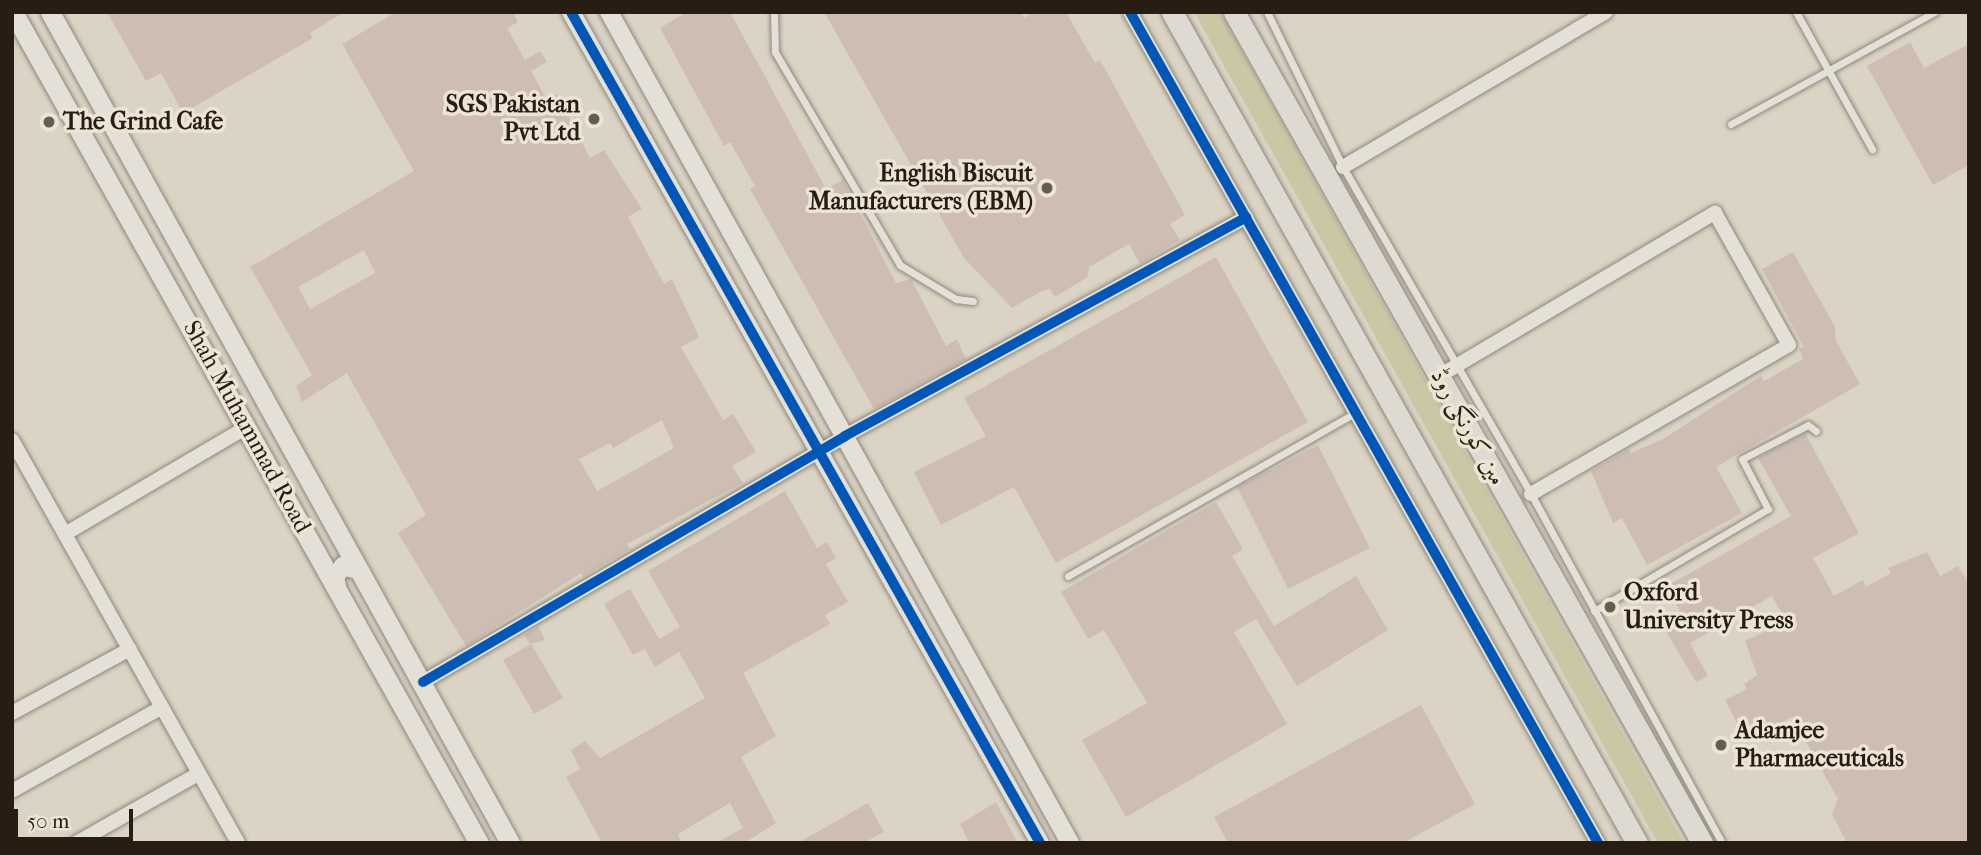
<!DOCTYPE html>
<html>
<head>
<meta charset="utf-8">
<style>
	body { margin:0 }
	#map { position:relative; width:1981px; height:855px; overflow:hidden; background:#dbd4c4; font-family:"IM FELL French Canon",Amiri,serif }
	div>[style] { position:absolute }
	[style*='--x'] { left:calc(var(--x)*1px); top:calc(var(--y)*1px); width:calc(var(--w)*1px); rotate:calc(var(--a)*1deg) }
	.green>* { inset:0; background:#cac7a5 }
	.building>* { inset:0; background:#cebdb3 }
	.roads { filter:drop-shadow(0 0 2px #8d887e) drop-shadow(0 0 2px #8d887e) }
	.service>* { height:7px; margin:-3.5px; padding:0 3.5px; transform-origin:3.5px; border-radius:3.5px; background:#e4e0d8 }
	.minor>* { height:14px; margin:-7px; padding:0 7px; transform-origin:7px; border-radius:7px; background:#e4e0d8 }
	.tertiary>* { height:18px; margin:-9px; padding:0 9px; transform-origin:9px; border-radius:9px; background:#e4e0d8 }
	.secondary>* { height:19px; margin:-9.5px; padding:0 9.5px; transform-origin:9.5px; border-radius:9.5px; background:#e4e0d8 }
	.primary>* { height:21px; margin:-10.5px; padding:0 10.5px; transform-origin:10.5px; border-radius:10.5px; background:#dedad1 }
	.cycleway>* { height:10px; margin:-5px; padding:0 5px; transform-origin:5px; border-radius:5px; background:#0057b8 }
	.dots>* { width:19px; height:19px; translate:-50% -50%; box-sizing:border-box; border:4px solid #ede5d3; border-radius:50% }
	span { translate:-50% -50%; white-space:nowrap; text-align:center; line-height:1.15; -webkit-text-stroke:7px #ede5d3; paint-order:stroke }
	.poi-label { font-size:24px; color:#271d13; font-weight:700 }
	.right { translate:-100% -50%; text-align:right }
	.left { translate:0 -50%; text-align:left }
	.street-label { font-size:24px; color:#271d13 }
	.frame { position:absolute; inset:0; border:14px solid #271d13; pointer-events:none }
	.scale { position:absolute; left:14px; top:809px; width:119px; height:32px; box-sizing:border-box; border:4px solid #271d13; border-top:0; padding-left:9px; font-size:21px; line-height:24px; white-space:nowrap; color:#271d13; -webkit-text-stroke:5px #ede5d3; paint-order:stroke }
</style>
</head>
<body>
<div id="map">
	<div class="green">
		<div style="clip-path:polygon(1194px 12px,1220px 12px,1684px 843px,1658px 843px)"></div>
	</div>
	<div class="building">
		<div style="clip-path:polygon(107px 12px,344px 12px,310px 33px,313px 38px,183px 113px,161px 73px,146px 81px)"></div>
		<div style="clip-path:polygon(evenodd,396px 12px,513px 12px,518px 22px,507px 28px,525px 60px,540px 51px,547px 62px,531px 71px,547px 100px,557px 94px,590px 158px,604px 150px,642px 209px,628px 217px,664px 284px,672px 279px,699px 337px,681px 347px,723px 420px,733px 414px,756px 452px,732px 466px,743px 483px,627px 544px,630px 549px,583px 577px,581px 573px,466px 646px,398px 533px,426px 515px,347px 373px,302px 402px,296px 386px,312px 375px,250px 267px,414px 171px,342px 44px,396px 12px,364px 250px,375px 273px,310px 309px,298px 287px,364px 250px,396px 12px,662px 420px,674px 448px,597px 491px,579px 459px,610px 443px,613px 448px,662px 420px)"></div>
		<div style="clip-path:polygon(687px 12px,730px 12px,826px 189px,843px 180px,896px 283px,911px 279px,946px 346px,957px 339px,966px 359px,874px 409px,750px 189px,755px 186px,730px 142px,724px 146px,660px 28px)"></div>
		<div style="clip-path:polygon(824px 12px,1021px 12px,1024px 18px,1033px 12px,1066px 12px,1095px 63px,1100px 60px,1185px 215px,1170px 224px,1180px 240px,1140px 264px,1129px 244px,1089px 267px,1088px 277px,1055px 297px,1050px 289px,1042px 291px,1012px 308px,964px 258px)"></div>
		<div style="clip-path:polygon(1910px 42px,1924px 68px,1969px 44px,1969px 165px,1933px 185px,1867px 66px)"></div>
		<div style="clip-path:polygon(1793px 252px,1835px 327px,1836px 341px,1860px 384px,1716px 467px,1742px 513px,1647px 565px,1622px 518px,1613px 523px,1591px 471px,1629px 449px,1631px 453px,1663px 439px,1761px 376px,1764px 381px,1803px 359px,1799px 349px,1804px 347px,1762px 269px)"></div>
		<div style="clip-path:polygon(1216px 257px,1308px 422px,1056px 563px,1014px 487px,941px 525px,914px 472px,986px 436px,964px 398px)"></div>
		<div style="clip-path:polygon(1805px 433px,1859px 533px,1813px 558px,1834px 596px,1863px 580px,1866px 587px,1891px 573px,1888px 568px,1927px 552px,1940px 576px,1958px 566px,1969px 584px,1969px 843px,1847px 843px,1832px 814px,1838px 799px,1792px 717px,1747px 742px,1725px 700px,1747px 689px,1744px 684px,1757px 675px,1745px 641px,1786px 621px,1772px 596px,1690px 643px,1708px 676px,1696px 682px,1667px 633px,1685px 620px,1671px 594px,1677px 590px,1672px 583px,1791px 516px,1758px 458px)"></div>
		<div style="clip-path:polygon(1318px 445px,1370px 548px,1288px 589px,1237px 487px)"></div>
		<div style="clip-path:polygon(785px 491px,817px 548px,827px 542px,836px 558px,826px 564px,848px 602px,825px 615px,830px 624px,743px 673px,776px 736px,741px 757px,776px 823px,744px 843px,716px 843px,743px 828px,730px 803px,678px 834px,682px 843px,602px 843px,566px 777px,580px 769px,571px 750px,585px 741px,600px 758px,705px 698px,679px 652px,655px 667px,645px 649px,633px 655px,604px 604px,630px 589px,659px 639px,680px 627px,648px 571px)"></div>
		<div style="clip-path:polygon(1216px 502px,1243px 549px,1232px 556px,1274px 626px,1356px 576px,1388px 630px,1297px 686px,1256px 619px,1234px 632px,1287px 724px,1126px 817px,1082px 740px,1147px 703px,1104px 630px,1088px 639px,1061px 592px)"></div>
		<div style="clip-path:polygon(538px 626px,545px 640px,530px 644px,524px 635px)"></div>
		<div style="clip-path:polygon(531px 644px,563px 698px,534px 714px,503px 660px)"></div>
		<div style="clip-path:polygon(1421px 705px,1475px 804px,1403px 843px,1228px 843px,1214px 817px)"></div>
		<div style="clip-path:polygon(996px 802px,1018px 843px,969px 843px,960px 824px)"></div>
		<div style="clip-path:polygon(868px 803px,884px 832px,864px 843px,798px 843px)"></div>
	</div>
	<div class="roads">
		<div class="service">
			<div style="--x:774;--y:12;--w:40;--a:88.6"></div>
			<div style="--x:775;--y:52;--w:247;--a:59.6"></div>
			<div style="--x:900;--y:265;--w:66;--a:31.3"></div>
			<div style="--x:956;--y:299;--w:17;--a:7"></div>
			<div style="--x:1267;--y:12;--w:173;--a:63.9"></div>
			<div style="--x:1343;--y:167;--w:377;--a:60.1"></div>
			<div style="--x:1531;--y:494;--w:398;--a:61.3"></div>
			<div style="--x:1796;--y:12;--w:157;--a:61"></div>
			<div style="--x:1731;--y:124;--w:233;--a:-28.8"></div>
			<div style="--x:1068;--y:576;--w:330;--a:-29.6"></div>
			<div style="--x:1594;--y:611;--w:202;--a:-30.4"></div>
			<div style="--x:1768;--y:509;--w:56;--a:-117.5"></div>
			<div style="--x:1742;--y:459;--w:74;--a:-27.3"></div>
			<div style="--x:1808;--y:425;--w:10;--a:37"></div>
		</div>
		<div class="minor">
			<div style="--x:1130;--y:12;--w:954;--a:60.61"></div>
			<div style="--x:1343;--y:167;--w:305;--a:-30.5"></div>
			<div style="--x:1439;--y:376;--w:321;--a:-30.6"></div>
			<div style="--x:1715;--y:213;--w:151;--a:60.7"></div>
			<div style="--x:1789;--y:345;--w:298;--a:150"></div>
			<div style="--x:12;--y:440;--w:462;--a:60.7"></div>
			<div style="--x:65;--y:534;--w:211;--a:-30.5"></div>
			<div style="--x:423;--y:682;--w:488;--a:-30.2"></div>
			<div style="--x:845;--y:436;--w:457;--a:-28.6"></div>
			<div style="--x:12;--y:713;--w:134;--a:-28.5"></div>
			<div style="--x:12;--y:791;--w:172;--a:-29.2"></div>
			<div style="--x:76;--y:843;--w:140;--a:-29.5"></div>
		</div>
		<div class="tertiary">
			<div style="--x:571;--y:12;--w:954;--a:60.56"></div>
			<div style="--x:609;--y:12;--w:950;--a:60.98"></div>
			<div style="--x:337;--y:586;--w:9;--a:-103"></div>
			<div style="--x:335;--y:577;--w:14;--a:-54"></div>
			<div style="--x:343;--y:566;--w:18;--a:16"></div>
		</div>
		<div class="secondary">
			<div style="--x:13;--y:12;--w:953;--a:60.72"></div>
			<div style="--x:50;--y:12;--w:950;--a:61.03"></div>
		</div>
		<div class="primary">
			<div style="--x:1172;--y:12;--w:952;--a:60.77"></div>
			<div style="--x:1234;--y:12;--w:954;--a:60.61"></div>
		</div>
	</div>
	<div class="cycleway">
		<div style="--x:571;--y:12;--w:954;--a:60.56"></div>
		<div style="--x:1130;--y:12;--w:954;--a:60.61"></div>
		<div style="--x:423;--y:682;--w:488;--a:-30.2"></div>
		<div style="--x:845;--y:436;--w:457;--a:-28.6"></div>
	</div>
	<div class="dots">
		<div style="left:594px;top:119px;background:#665d51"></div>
		<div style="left:49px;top:122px;background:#665d51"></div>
		<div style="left:1047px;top:188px;background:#665d51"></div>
		<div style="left:1610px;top:607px;background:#665d51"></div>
		<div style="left:1721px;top:745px;background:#665d51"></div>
	</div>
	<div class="poi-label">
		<span class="right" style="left:580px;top:119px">SGS Pakistan<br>Pvt Ltd</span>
		<span class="left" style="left:63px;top:122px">The Grind Cafe</span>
		<span class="right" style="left:1033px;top:188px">English Biscuit<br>Manufacturers (EBM)</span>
		<span class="left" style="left:1624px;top:607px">Oxford<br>University Press</span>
		<span class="left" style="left:1735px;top:745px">Adamjee<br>Pharmaceuticals</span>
	</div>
	<div class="street-label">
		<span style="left:247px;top:427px;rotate:61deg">Shah Muhammad Road</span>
		<span style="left:1468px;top:427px;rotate:61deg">مین کورنگی روڈ</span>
	</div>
	<div class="frame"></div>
	<div class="scale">50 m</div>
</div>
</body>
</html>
